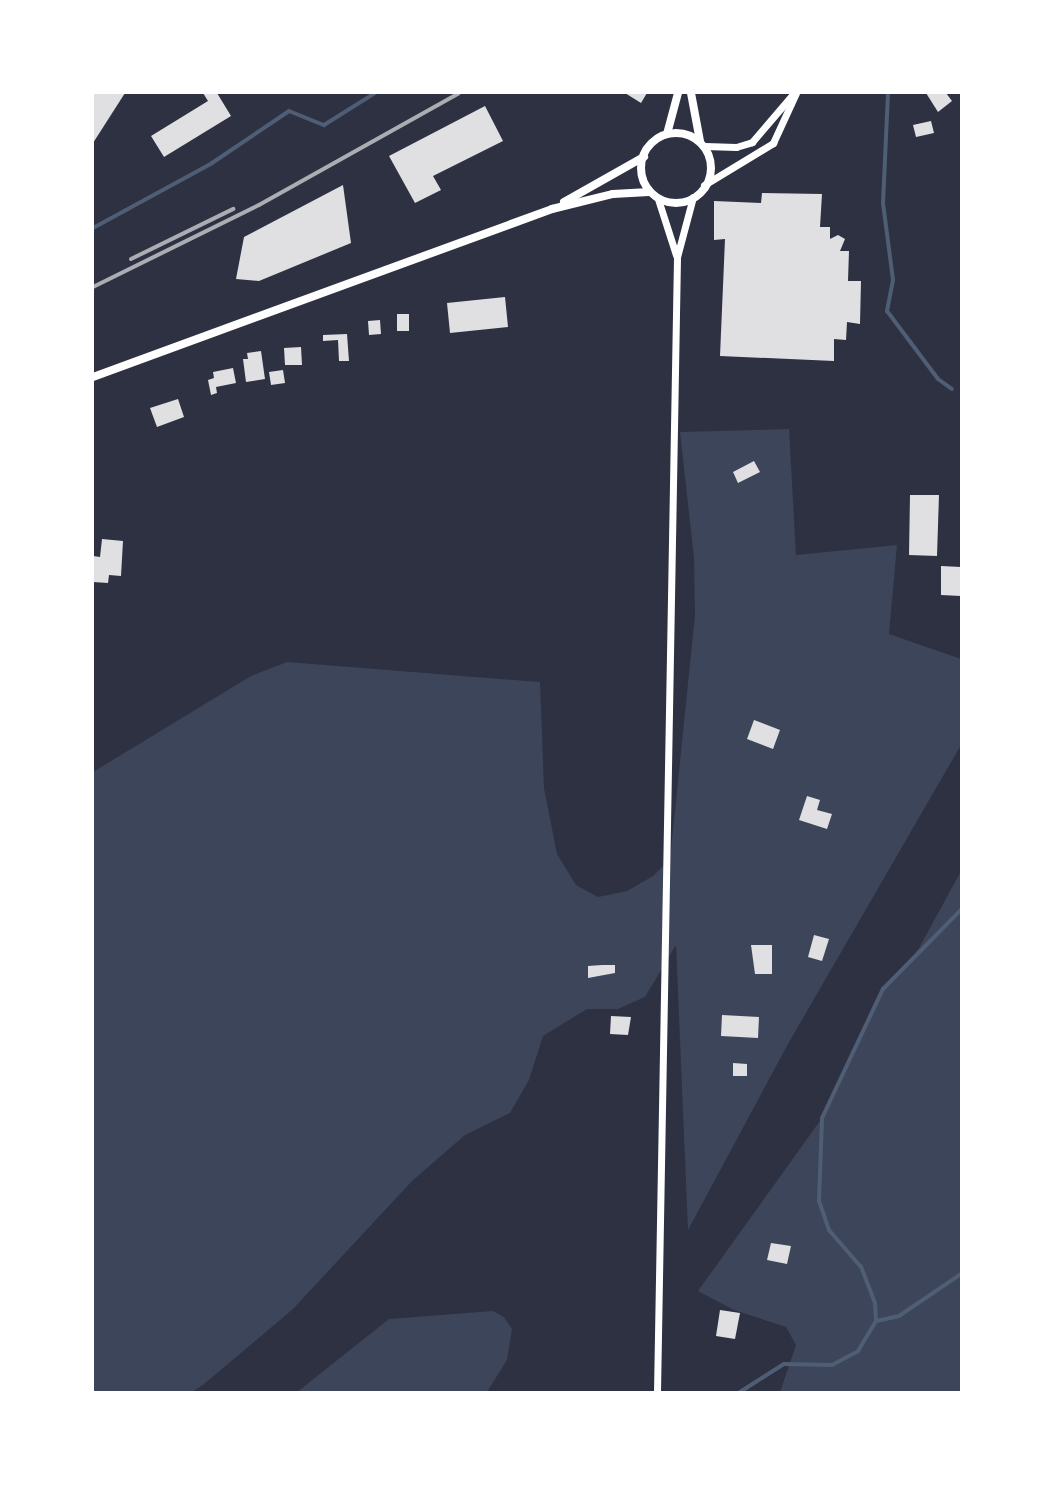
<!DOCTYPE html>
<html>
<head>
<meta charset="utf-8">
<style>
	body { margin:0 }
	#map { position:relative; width:1054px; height:1485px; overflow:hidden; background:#2d3142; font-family:"Times New Roman",serif }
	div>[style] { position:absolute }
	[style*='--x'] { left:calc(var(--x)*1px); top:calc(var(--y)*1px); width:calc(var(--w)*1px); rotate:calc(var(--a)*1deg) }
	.green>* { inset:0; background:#3c4559 }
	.stream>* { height:4px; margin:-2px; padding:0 2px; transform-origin:2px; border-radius:2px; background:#4f5d75 }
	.building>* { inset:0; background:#e0e0e3 }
	.tertiary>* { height:7px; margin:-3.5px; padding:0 3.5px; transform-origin:3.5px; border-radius:3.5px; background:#fff }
	.secondary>* { height:8px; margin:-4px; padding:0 4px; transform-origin:4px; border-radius:4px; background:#fff }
	.secondary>.ring { margin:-4px; padding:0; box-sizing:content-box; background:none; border:8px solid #fff; border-radius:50% }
	.rail>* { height:4px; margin:-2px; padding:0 2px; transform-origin:2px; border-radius:2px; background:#abadb3 }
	span { translate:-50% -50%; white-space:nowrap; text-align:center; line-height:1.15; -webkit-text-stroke:6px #fff; paint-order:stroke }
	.frame { position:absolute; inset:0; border:94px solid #fff; pointer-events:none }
</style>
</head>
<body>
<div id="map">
	<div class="green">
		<div style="clip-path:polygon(789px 429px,796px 555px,897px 545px,889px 634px,961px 659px,961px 745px,788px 1044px,688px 1230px,676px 945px,645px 997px,618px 1009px,587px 1009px,543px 1036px,529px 1080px,510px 1113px,465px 1135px,412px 1181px,293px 1309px,203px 1385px,192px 1392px,93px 1392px,93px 772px,251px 676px,287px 662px,540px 682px,544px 788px,557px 854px,576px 885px,598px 897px,627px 891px,653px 876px,670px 859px,695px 615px,694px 558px,680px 432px)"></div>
		<div style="clip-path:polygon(961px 871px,961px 1392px,780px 1392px,796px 1345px,786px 1327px,734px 1310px,698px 1291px,822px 1118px,883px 989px,918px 950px)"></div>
		<div style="clip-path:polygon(493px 1311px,504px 1317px,512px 1329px,507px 1360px,487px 1392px,297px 1392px,389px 1319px)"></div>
	</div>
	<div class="stream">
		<div style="--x:888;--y:93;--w:110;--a:92.6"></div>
		<div style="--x:883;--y:203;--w:78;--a:82.6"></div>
		<div style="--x:893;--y:280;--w:32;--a:101"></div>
		<div style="--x:887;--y:311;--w:85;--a:53.1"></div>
		<div style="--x:938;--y:379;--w:17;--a:36"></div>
		<div style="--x:93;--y:228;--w:136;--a:-28.6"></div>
		<div style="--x:212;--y:163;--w:93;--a:-34"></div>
		<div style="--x:289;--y:111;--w:38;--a:22"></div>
		<div style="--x:324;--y:125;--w:60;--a:-32.1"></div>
		<div style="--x:876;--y:1321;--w:24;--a:-12"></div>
		<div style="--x:899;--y:1316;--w:75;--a:-34.1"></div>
		<div style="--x:740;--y:1392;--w:52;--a:-32.5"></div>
		<div style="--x:784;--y:1364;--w:48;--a:1.2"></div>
		<div style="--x:832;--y:1365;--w:30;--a:-28"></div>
		<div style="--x:858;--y:1351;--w:35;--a:-59"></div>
		<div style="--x:876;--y:1321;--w:18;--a:-93"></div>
		<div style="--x:875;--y:1303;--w:39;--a:-111"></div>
		<div style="--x:861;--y:1267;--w:49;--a:-130.9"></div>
		<div style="--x:829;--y:1230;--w:31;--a:-109"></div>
		<div style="--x:819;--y:1201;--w:83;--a:-87.9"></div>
		<div style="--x:822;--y:1118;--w:143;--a:-64.7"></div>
		<div style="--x:883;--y:989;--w:111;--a:-45.4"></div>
	</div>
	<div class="building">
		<div style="clip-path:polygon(93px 93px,125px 93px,93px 143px)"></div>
		<div style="clip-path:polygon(203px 93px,217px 93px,231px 116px,164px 157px,151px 136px,208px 101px)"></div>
		<div style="clip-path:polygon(625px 93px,647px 93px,641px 103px)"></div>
		<div style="clip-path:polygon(926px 93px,946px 93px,952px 101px,938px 112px)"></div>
		<div style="clip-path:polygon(485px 106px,503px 141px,433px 176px,441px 190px,415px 203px,389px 156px)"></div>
		<div style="clip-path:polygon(931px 121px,934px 133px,916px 137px,913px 125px)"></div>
		<div style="clip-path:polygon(343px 185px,351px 243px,259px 281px,236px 279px,244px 237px)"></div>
		<div style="clip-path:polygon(762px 193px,822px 194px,820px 227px,830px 227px,830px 239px,838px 235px,845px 239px,840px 251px,849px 251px,848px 281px,861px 281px,860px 324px,847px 322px,846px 340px,834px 339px,834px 361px,720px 356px,725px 239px,714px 240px,714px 201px,761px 203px)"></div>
		<div style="clip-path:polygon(505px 297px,508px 327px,450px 333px,447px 303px)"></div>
		<div style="clip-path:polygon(397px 314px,409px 314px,409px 331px,397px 331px)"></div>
		<div style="clip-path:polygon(380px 320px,381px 334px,369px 335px,368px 321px)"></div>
		<div style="clip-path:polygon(347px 334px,349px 361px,339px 361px,338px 340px,323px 341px,323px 335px)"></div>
		<div style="clip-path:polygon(301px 347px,302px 365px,285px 365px,284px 348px)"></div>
		<div style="clip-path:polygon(261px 351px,265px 379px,246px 382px,243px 359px,248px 359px,247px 353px)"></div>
		<div style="clip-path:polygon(233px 368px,236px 383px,216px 387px,217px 393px,211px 395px,208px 380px,214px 378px,213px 372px)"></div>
		<div style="clip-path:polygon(283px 370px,285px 383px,271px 385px,269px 372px)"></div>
		<div style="clip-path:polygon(178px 399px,184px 417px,157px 427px,150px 408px)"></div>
		<div style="clip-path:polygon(754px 461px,760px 472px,738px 483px,733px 472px)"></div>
		<div style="clip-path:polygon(910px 495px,939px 495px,937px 556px,909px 555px)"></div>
		<div style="clip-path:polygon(102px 539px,123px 541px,121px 576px,109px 575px,108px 583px,93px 582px,93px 556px,100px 557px)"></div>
		<div style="clip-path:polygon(941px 566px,961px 567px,961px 596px,941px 595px)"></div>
		<div style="clip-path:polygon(754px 720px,780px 730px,773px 749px,747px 739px)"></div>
		<div style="clip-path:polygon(807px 796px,820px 800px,817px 810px,832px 814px,827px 829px,799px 820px)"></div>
		<div style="clip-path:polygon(814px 935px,829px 939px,822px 961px,808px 957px)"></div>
		<div style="clip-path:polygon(751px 945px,772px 945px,772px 974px,755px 974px)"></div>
		<div style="clip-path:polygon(602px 965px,615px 965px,615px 973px,588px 978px,588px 966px)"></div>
		<div style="clip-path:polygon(722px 1015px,759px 1017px,758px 1038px,721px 1036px)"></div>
		<div style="clip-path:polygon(611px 1016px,631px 1017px,628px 1035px,610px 1034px)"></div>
		<div style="clip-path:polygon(733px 1063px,747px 1064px,747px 1076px,733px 1076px)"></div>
		<div style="clip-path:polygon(771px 1243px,791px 1246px,787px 1264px,767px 1260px)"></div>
		<div style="clip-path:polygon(720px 1310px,740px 1313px,735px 1339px,716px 1336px)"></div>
	</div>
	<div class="tertiary">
		<div style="--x:705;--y:146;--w:31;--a:2"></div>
		<div style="--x:736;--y:147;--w:17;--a:-17"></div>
		<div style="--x:752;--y:142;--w:65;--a:-49.4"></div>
		<div style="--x:704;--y:185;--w:81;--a:-31.3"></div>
		<div style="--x:773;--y:143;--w:55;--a:-65.3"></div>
		<div style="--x:658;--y:199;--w:59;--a:72.2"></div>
		<div style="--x:657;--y:1392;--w:1135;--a:-88.99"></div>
		<div style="--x:677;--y:257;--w:62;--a:-75.1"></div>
	</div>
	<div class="secondary">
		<div style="--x:691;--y:93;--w:49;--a:79.4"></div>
		<div class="ring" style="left:641px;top:133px;width:62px;height:62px"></div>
		<div style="--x:667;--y:134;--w:42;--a:-75"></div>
		<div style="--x:564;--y:202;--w:92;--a:-29.4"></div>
		<div style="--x:93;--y:377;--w:489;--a:-20.1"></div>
		<div style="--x:552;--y:209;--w:63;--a:-13.8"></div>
		<div style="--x:613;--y:194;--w:36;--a:-3"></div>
	</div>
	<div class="rail">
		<div style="--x:131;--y:259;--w:114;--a:-26.1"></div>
		<div style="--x:93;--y:287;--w:185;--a:-26.3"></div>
		<div style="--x:259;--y:205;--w:229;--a:-29.2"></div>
	</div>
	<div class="frame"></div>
</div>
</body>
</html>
